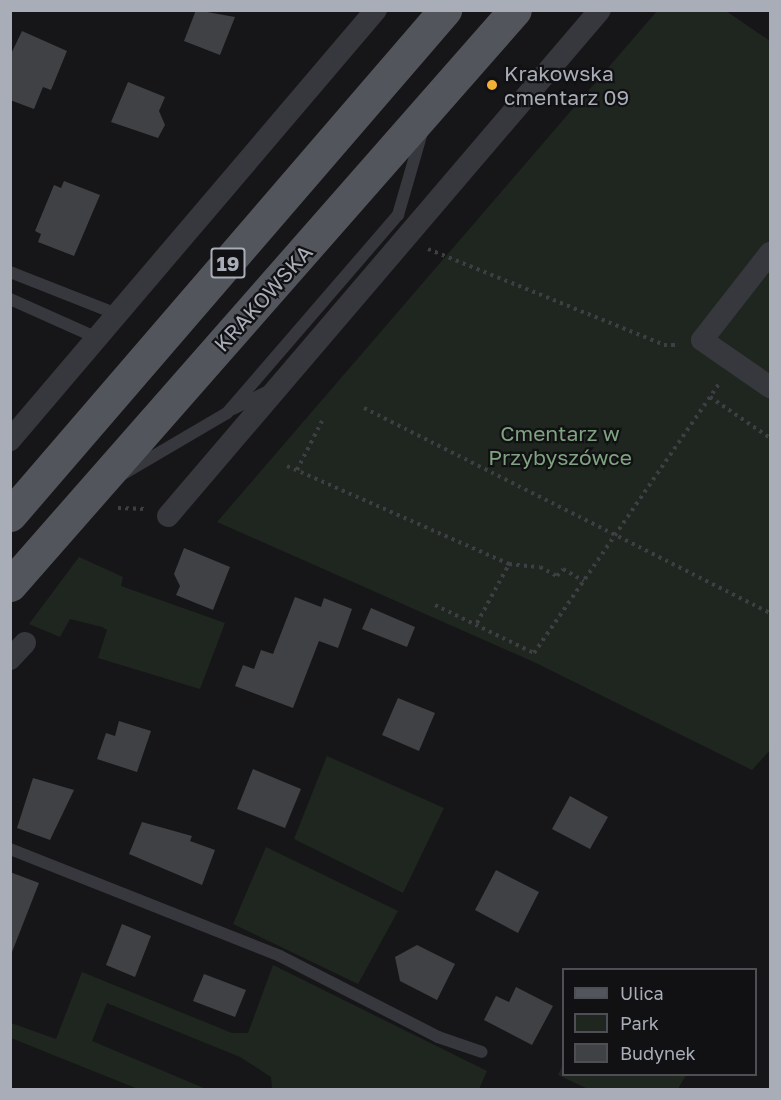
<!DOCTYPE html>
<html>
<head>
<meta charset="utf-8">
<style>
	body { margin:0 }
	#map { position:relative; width:781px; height:1100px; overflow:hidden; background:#161618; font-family:"Golos Text",sans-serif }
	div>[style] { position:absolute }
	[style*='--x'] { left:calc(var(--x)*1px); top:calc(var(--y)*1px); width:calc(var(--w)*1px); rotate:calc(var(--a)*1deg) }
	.green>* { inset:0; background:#1e261f }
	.building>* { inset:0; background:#404145 }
	.path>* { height:4px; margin-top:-2px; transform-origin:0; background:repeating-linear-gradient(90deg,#3d3f44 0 3px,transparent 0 7.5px) }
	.lane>* { height:12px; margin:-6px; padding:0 6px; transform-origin:6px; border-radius:6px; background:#37383d }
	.street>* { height:22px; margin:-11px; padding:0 11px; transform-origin:11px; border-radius:11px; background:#37383d }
	.primary>* { height:33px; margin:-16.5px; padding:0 16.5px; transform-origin:16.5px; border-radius:16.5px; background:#53555c }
	.dots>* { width:16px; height:16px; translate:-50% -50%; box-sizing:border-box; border:3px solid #111113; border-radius:50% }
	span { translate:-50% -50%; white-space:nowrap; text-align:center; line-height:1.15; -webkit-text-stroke:4.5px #111113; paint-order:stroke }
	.shield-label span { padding:2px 4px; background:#111113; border:2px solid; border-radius:4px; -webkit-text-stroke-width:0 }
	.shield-label { font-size:20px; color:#a8adb8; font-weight:700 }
	.poi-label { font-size:21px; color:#a8adb8 }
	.left { translate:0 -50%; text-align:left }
	.street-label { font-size:21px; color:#a8adb8 }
	.park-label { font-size:21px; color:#7fa381 }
	.frame { position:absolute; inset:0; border:12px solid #a8adb8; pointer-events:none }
	.legend { position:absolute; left:562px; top:968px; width:195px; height:108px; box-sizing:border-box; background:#111113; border:2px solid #4d4f55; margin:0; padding:8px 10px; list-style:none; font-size:18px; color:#a8adb8 }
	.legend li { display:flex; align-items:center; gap:12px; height:30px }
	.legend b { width:30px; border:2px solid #4d4f55 }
</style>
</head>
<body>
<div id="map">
	<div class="green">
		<div style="clip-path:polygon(657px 11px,726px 11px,770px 41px,770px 750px,752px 770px,536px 663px,217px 522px)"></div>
		<div style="clip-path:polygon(79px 557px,123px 577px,121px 586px,225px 623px,200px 689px,98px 658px,107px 630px,102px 627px,70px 619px,60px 637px,29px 624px)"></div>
		<div style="clip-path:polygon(327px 756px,444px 808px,403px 893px,294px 839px)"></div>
		<div style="clip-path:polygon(266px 847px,398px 911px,358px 984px,233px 924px)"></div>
		<div style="clip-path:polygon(273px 965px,487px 1071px,479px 1089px,272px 1089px,271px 1077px,240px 1057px,107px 1003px,92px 1041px,206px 1089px,138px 1089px,11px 1038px,11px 1023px,56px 1039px,82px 972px,232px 1033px,248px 1033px)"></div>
		<div style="clip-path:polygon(563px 1064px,564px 1074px,686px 1075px,678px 1089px,588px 1089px,558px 1075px)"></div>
	</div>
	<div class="building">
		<div style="clip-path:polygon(196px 10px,235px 17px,220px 55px,184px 41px)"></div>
		<div style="clip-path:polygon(22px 31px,67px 51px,51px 90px,43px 87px,34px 109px,10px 100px,10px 56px)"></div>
		<div style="clip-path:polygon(128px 82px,165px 97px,159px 111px,165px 125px,158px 138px,111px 122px)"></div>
		<div style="clip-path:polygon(64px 181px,100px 195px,74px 256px,38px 242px,41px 234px,35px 231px,54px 185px,61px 188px)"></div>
		<div style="clip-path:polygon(184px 548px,230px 567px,213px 610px,176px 595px,180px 586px,174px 574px)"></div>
		<div style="clip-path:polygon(295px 597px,321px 607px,324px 598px,352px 609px,338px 648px,319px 641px,293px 708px,235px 686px,243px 665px,254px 669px,261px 650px,273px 654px)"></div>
		<div style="clip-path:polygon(371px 608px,415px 627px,407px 647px,362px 629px)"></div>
		<div style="clip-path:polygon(398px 698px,435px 713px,419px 751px,382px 735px)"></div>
		<div style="clip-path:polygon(119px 721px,151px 731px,137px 772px,97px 759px,106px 733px,115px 736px)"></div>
		<div style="clip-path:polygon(253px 769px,301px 789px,285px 828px,237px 809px)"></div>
		<div style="clip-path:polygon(33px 778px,74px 790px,50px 840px,17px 828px)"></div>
		<div style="clip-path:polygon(570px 796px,608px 817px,590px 849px,552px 829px)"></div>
		<div style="clip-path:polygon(142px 822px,192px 836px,190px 841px,215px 850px,202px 885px,129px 854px)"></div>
		<div style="clip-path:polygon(496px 870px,539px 892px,518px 933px,475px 910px)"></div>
		<div style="clip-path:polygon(10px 872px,39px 883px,12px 952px,10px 951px)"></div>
		<div style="clip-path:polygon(122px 924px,151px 936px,135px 977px,106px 965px)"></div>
		<div style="clip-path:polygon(417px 945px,455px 964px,437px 1000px,400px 981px,395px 957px)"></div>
		<div style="clip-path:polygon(204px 974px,246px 990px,235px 1017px,193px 1001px)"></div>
		<div style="clip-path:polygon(516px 987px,553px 1006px,532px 1045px,484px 1020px,496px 996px,509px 1002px)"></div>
	</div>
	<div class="path">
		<div style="--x:428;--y:249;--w:255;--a:22.1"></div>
		<div style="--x:664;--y:345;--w:14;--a:0"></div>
		<div style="--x:710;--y:397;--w:73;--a:34.3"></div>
		<div style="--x:364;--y:408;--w:455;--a:26.8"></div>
		<div style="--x:287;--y:466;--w:243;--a:23.8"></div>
		<div style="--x:509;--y:564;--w:31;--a:6"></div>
		<div style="--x:540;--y:567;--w:19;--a:28"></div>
		<div style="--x:557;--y:576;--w:9;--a:-49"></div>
		<div style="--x:563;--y:569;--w:24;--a:30"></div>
		<div style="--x:297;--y:470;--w:55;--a:-63"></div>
		<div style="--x:118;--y:508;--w:28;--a:2"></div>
		<div style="--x:435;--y:605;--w:110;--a:25.9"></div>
		<div style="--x:534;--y:653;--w:329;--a:-55.5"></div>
		<div style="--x:477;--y:623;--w:67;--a:-61.5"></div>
	</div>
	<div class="lane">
		<div style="--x:10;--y:272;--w:117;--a:21.5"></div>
		<div style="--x:10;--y:299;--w:95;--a:24.1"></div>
		<div style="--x:233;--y:409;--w:39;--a:-27"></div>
		<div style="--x:123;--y:474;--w:121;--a:-30.4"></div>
		<div style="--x:227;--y:413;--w:262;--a:-49.2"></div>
		<div style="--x:398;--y:215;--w:90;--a:-73.8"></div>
		<div style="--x:10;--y:849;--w:290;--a:21.6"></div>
		<div style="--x:280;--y:956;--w:178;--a:27.1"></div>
		<div style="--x:438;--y:1037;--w:46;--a:18.8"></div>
	</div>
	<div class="street">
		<div style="--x:770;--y:253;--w:110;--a:128"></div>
		<div style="--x:702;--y:340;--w:83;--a:34.7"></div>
		<div style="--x:10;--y:440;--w:565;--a:-49.6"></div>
		<div style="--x:168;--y:516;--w:665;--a:-49.51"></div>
		<div style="--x:10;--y:659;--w:22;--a:-47"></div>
	</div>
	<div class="primary">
		<div style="--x:10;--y:515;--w:667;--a:-49.26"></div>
		<div style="--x:10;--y:585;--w:765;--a:-48.71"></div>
	</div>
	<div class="dots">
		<div style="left:492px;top:85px;background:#f2b134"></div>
	</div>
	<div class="shield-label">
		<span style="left:228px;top:263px">19</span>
	</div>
	<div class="poi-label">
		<span class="left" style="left:504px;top:85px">Krakowska<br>cmentarz 09</span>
	</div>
	<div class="street-label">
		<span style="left:263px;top:298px;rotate:-48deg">KRAKOWSKA</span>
	</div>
	<div class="park-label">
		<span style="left:560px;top:445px">Cmentarz w<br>Przybyszówce</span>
	</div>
	<div class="frame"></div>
	<ul class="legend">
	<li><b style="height:8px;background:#53555c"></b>Ulica</li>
	<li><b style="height:16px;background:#1e261f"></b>Park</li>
	<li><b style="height:16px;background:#404145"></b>Budynek</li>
	</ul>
</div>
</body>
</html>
